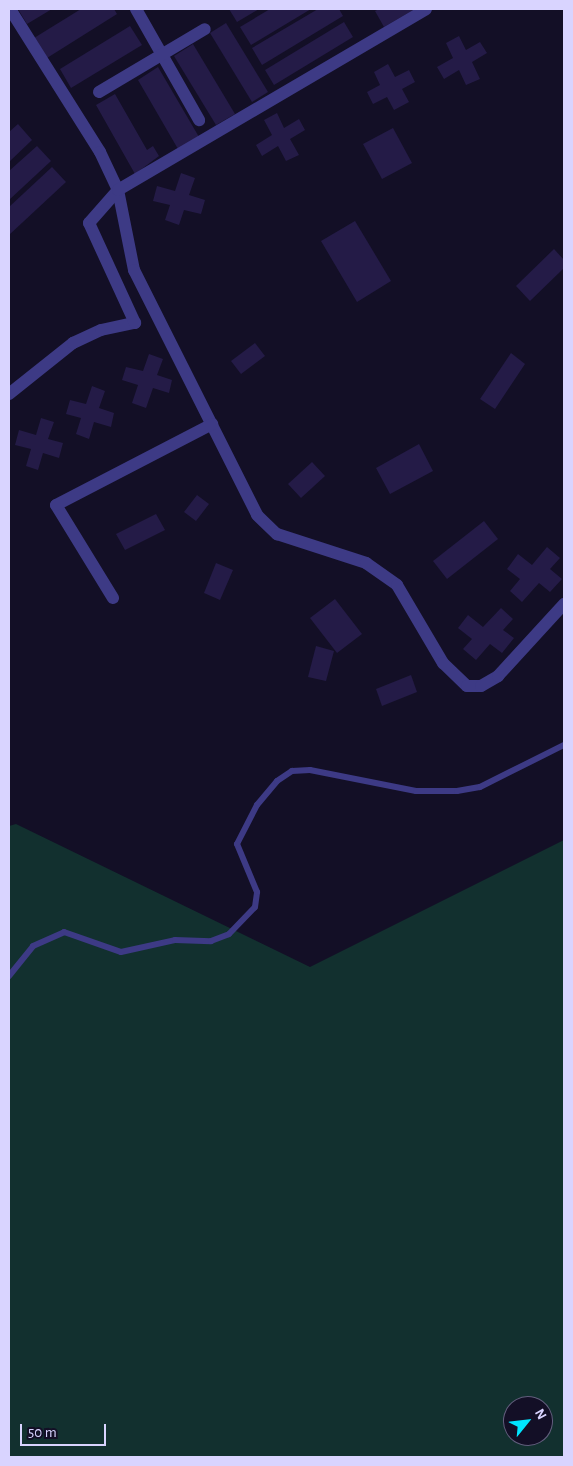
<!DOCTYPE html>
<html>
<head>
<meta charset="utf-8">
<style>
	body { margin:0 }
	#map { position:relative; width:573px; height:1466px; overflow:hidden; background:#130f26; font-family:"Alegreya Sans",sans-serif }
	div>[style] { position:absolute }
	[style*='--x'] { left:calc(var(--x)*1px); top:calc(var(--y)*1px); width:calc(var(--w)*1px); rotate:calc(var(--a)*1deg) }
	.green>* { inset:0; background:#12302f }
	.building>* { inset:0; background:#241b47 }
	.lane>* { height:6px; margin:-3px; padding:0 3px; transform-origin:3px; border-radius:3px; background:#3d3a85 }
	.street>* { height:12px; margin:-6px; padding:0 6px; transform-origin:6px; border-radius:6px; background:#3d3a85 }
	span { translate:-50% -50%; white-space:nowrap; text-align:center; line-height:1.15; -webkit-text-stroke:4px #130f26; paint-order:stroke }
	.frame { position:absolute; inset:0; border:10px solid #d9d4ff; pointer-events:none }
	.north { position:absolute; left:503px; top:1396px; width:50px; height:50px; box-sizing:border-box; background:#130f26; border:1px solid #625e7d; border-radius:50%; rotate:61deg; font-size:14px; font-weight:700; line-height:20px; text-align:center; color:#d9d4ff }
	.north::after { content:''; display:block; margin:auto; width:18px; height:22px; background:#00e5ff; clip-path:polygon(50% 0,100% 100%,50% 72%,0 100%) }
	.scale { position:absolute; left:20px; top:1424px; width:86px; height:22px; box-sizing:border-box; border:2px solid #d9d4ff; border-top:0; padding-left:6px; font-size:15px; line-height:18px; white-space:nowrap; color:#d9d4ff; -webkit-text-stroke:4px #130f26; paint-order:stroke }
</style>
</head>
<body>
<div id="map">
	<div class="green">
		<div style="clip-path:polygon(evenodd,16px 824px,310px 967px,564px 840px,564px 1457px,9px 1457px,9px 826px,16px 824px,513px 1406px,543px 1406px,543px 1436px,513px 1436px,513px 1406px)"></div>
	</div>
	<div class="building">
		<div style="clip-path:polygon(18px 9px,52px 9px,27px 24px)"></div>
		<div style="clip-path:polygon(81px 9px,114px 9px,117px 14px,47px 58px,34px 38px)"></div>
		<div style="clip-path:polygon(229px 9px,259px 9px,237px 22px)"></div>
		<div style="clip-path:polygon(270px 9px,311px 9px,251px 45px,240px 27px)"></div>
		<div style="clip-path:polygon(318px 9px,339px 9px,343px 16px,262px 65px,252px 48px)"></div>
		<div style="clip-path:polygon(379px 9px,415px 9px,384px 27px,375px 11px)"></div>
		<div style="clip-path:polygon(344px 22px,353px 37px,274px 85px,265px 70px)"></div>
		<div style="clip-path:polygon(226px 23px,268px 92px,252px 102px,210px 33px)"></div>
		<div style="clip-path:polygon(130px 26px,142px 45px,71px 88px,60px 69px)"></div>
		<div style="clip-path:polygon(459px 36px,466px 50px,480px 42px,487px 53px,472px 62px,480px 79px,466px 85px,459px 70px,444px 79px,437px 67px,453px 58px,446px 43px)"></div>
		<div style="clip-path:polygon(193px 44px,235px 114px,216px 125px,174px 56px)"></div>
		<div style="clip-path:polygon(388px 64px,395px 77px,409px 70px,415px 82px,402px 89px,409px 102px,394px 110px,387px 97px,373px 104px,367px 92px,380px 85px,374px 72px)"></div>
		<div style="clip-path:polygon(158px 67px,199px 137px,178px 149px,138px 80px)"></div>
		<div style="clip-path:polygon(115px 94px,147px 150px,153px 146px,159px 156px,135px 174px,96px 105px)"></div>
		<div style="clip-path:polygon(277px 113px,284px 128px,299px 119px,305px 130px,290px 139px,299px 155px,286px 161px,278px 146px,262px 156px,256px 145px,272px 135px,264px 120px)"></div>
		<div style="clip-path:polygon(18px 124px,32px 140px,9px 162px,9px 132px)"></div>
		<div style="clip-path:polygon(393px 128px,412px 163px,382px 179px,363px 144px)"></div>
		<div style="clip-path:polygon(37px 146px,51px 161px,9px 200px,9px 171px)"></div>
		<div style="clip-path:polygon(52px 167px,66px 182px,9px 235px,9px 207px)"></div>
		<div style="clip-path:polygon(181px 173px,195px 178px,189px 195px,205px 200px,201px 214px,184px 210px,179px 225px,165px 220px,170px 205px,153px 201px,157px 186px,175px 191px)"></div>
		<div style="clip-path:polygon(355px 221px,391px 281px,357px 302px,321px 241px)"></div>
		<div style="clip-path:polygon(554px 249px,564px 260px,564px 268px,530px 301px,516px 286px)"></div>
		<div style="clip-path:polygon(255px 343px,265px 356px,241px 374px,231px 361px)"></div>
		<div style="clip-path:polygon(511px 353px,525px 364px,495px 409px,480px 399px)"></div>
		<div style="clip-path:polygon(149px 354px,163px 359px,157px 375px,172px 380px,169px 393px,153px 388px,146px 408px,132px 403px,138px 385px,122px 380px,126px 367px,143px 371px)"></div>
		<div style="clip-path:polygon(92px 386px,105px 391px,99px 408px,114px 413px,111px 427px,94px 422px,89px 439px,76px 434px,81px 418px,66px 414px,70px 400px,86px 404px)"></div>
		<div style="clip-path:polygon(41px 418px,54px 422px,48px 439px,63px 443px,59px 458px,43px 453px,38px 470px,26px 466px,31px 449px,15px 445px,19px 430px,36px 435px)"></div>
		<div style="clip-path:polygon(419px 444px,433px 471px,390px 494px,376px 468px)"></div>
		<div style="clip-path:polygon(312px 462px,325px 476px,301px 498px,288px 484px)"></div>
		<div style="clip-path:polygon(197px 495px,209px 504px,196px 521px,184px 512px)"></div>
		<div style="clip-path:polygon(156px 514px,165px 530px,125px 550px,116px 534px)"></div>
		<div style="clip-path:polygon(484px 521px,498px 539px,447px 579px,433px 561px)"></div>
		<div style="clip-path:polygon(547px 547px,560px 558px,550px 569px,562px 579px,550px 592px,539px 583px,522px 602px,510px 591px,520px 579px,507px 569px,518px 554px,532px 565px)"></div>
		<div style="clip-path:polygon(216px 563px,233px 570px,220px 600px,204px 593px)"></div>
		<div style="clip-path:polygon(335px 599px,362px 634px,337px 653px,310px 618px)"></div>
		<div style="clip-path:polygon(501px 608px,513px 619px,503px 630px,514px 638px,502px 653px,490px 644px,476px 660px,463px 649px,472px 639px,458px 628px,468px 615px,483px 627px)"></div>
		<div style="clip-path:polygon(316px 646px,334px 651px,326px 681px,308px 677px)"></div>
		<div style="clip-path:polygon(411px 675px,417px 692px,382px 706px,376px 689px)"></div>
	</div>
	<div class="lane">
		<div style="--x:9;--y:976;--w:38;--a:-51"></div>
		<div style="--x:33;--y:946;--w:34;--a:-24"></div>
		<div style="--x:64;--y:932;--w:60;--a:19.3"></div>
		<div style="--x:121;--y:952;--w:55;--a:-12.5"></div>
		<div style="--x:175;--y:940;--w:36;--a:2"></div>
		<div style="--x:211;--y:941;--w:19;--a:-21"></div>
		<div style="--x:229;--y:934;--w:37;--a:-46"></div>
		<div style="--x:255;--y:907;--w:15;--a:-82"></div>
		<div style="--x:257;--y:892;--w:52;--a:-112.6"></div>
		<div style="--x:237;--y:844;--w:44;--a:-62.9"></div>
		<div style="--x:257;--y:805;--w:31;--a:-50"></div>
		<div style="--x:277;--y:781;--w:18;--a:-34"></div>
		<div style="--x:292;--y:771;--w:18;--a:-3"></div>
		<div style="--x:310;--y:770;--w:108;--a:11.2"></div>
		<div style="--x:416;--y:791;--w:41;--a:0"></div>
		<div style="--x:457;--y:791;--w:23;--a:-10"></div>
		<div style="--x:480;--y:787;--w:94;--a:-26.6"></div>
	</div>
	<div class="street">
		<div style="--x:10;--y:9;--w:169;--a:57.8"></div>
		<div style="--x:100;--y:152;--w:42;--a:64.7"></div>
		<div style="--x:118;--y:190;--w:82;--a:78.7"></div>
		<div style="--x:134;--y:270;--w:274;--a:63.3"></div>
		<div style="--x:257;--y:515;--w:28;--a:44"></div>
		<div style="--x:277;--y:534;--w:94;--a:18"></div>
		<div style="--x:366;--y:563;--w:38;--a:35"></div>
		<div style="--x:397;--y:585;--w:91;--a:59.5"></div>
		<div style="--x:443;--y:663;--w:33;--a:44"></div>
		<div style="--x:467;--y:686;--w:14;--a:0"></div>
		<div style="--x:481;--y:686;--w:20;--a:-30"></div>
		<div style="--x:498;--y:676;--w:98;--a:-47.5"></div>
		<div style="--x:136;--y:9;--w:128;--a:60.4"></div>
		<div style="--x:99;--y:92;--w:123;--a:-30.7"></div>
		<div style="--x:9;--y:394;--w:82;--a:-38.6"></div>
		<div style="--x:73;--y:343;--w:31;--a:-25"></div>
		<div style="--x:101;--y:330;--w:35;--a:-12"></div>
		<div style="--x:135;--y:323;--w:110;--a:-114.7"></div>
		<div style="--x:89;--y:223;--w:44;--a:-48.7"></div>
		<div style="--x:118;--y:190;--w:357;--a:-30.4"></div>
		<div style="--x:113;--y:598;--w:109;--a:-121.5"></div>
		<div style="--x:56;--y:505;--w:176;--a:-27.4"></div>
	</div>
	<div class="frame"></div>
	<div class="north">N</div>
	<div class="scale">50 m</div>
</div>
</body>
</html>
